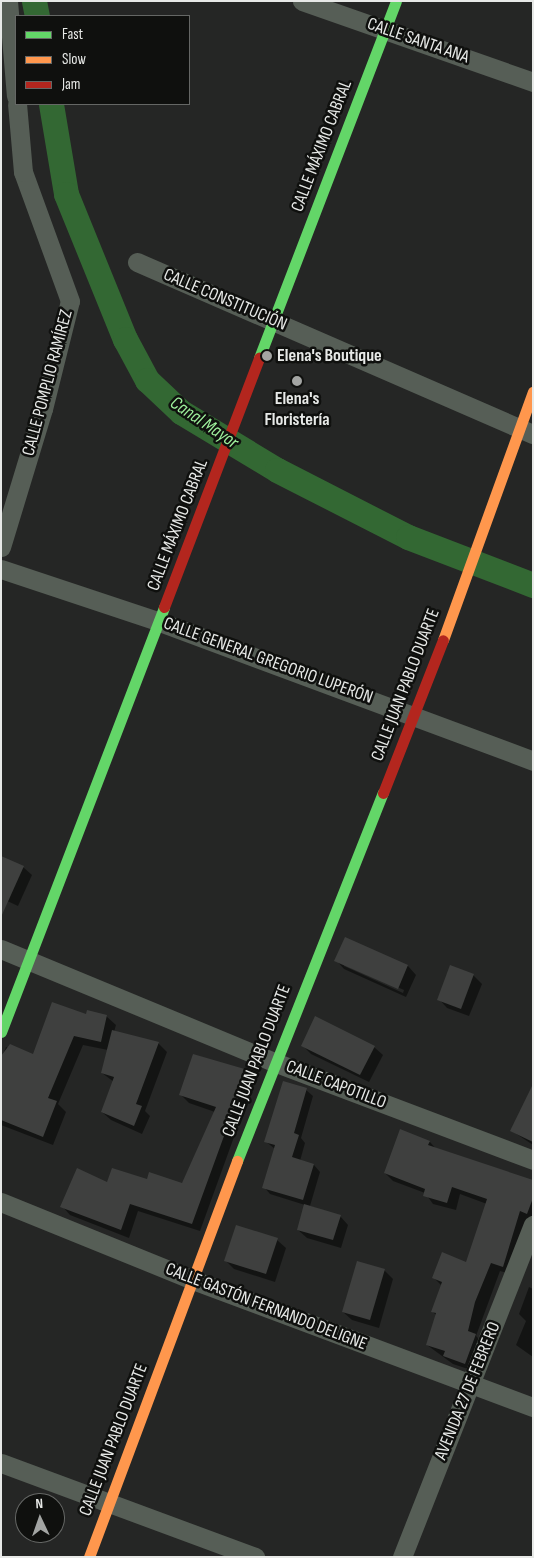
<!DOCTYPE html>
<html>
<head>
<meta charset="utf-8">
<style>
	body { margin:0 }
	#map { position:relative; width:534px; height:1558px; overflow:hidden; background:#252625; font-family:"Sofia Sans Condensed",sans-serif }
	div>[style] { position:absolute }
	[style*='--x'] { left:calc(var(--x)*1px); top:calc(var(--y)*1px); width:calc(var(--w)*1px); rotate:calc(var(--a)*1deg) }
	.shadow>* { inset:0; background:#0007 }
	.canal>* { height:25px; margin:-12.5px; padding:0 12.5px; transform-origin:12.5px; border-radius:12.5px; background:#336833 }
	.building>* { inset:0; background:#3f403f }
	.street>* { height:19px; margin:-9.5px; padding:0 9.5px; transform-origin:9.5px; border-radius:9.5px; background:#565e56 }
	.fast>* { height:11px; margin:-5.5px; padding:0 5.5px; transform-origin:5.5px; border-radius:5.5px; background:#63d668 }
	.slow>* { height:11px; margin:-5.5px; padding:0 5.5px; transform-origin:5.5px; border-radius:5.5px; background:#ff974d }
	.jam>* { height:11px; margin:-5.5px; padding:0 5.5px; transform-origin:5.5px; border-radius:5.5px; background:#b3261e }
	.dots>* { width:14px; height:14px; translate:-50% -50%; box-sizing:border-box; border:2px solid #0f100e; border-radius:50% }
	span { translate:-50% -50%; white-space:nowrap; text-align:center; line-height:1.15; -webkit-text-stroke:5px #0f100e; paint-order:stroke }
	.street-label { font-size:18px; color:#e7e9e7 }
	.poi-label { font-size:18px; color:#e7e9e7; font-weight:700 }
	.left { translate:0 -50%; text-align:left }
	.water-label { font-size:19px; color:#9dee9b; font-style:italic }
	.frame { position:absolute; inset:0; border:2px solid #e7e9e7; pointer-events:none }
	.legend { position:absolute; left:15px; top:15px; width:175px; height:90px; box-sizing:border-box; background:#0f100e; border:1px solid #656765; margin:0; padding:6px 9px; list-style:none; font-size:15px; color:#e7e9e7 }
	.legend li { display:flex; align-items:center; gap:10px; height:25px }
	.legend b { width:25px; border:1px solid #656765 }
	.north { position:absolute; left:15px; top:1493px; width:50px; height:50px; box-sizing:border-box; background:#0f100e; border:1px solid #656765; border-radius:50%; rotate:357deg; font-size:14px; font-weight:700; line-height:20px; text-align:center; color:#e7e9e7 }
	.north::after { content:''; display:block; margin:auto; width:18px; height:22px; background:#a3a5a3; clip-path:polygon(50% 0,100% 100%,50% 72%,0 100%) }
</style>
</head>
<body>
<div id="map">
	<div class="shadow">
		<div style="clip-path:polygon(23px 867px,32px 875px,18px 906px,1px 898px)"></div>
		<div style="clip-path:polygon(evenodd,345px 939px,408px 966px,416px 975px,406px 997px,344px 969px,336px 960px,345px 939px,344px 964px,404px 990px,403px 993px,344px 966px,344px 964px)"></div>
		<div style="clip-path:polygon(473px 975px,482px 984px,469px 1016px,447px 1008px,439px 999px)"></div>
		<div style="clip-path:polygon(87px 1016px,106px 1016px,116px 1025px,114px 1032px,158px 1043px,167px 1052px,145px 1111px,150px 1116px,142px 1134px,111px 1120px,102px 1112px,114px 1082px,102px 1073px,108px 1050px,83px 1045px,58px 1104px,66px 1112px,53px 1145px,1px 1125px,1px 1059px,6px 1047px,34px 1055px)"></div>
		<div style="clip-path:polygon(302px 1045px,374px 1047px,383px 1055px,369px 1082px,311px 1054px)"></div>
		<div style="clip-path:polygon(247px 1071px,255px 1079px,200px 1231px,138px 1211px,129px 1238px,70px 1215px,62px 1206px,108px 1184px,148px 1180px,182px 1184px,215px 1112px,189px 1103px,181px 1095px)"></div>
		<div style="clip-path:polygon(306px 1090px,313px 1096px,301px 1138px,305px 1143px,300px 1161px,314px 1165px,320px 1172px,310px 1206px,340px 1216px,348px 1225px,341px 1248px,307px 1238px,298px 1230px,305px 1205px,270px 1194px,264px 1187px,275px 1149px,265px 1141px)"></div>
		<div style="clip-path:polygon(533px 1108px,533px 1145px,512px 1131px)"></div>
		<div style="clip-path:polygon(401px 1131px,430px 1142px,437px 1150px,533px 1182px,533px 1227px,511px 1274px,500px 1271px,476px 1336px,483px 1343px,474px 1371px,453px 1364px,427px 1345px,436px 1315px,432px 1311px,442px 1286px,434px 1278px,467px 1264px,487px 1204px,460px 1194px,456px 1210px,433px 1204px,425px 1193px,393px 1181px,385px 1173px)"></div>
		<div style="clip-path:polygon(277px 1240px,286px 1248px,275px 1282px,234px 1269px,226px 1261px)"></div>
		<div style="clip-path:polygon(384px 1270px,393px 1279px,379px 1328px,352px 1320px,343px 1312px)"></div>
		<div style="clip-path:polygon(529px 1287px,533px 1289px,533px 1357px,516px 1345px,526px 1321px,519px 1314px)"></div>
	</div>
	<div class="canal">
		<div style="--x:34;--y:1;--w:15;--a:79"></div>
		<div style="--x:51;--y:104;--w:91;--a:80.5"></div>
		<div style="--x:66;--y:194;--w:157;--a:67.9"></div>
		<div style="--x:125;--y:339;--w:47;--a:61.8"></div>
		<div style="--x:147;--y:380;--w:47;--a:43.3"></div>
		<div style="--x:181;--y:412;--w:112;--a:31.1"></div>
		<div style="--x:277;--y:470;--w:147;--a:27.1"></div>
		<div style="--x:408;--y:537;--w:134;--a:21"></div>
	</div>
	<div class="building">
		<div style="clip-path:polygon(1px 856px,24px 866px,1px 917px)"></div>
		<div style="clip-path:polygon(345px 937px,408px 965px,398px 989px,334px 961px)"></div>
		<div style="clip-path:polygon(450px 965px,474px 974px,461px 1009px,437px 1000px)"></div>
		<div style="clip-path:polygon(52px 1002px,86px 1014px,87px 1010px,107px 1015px,101px 1042px,74px 1036px,48px 1098px,57px 1101px,43px 1137px,1px 1120px,1px 1056px,10px 1044px,33px 1054px)"></div>
		<div style="clip-path:polygon(315px 1016px,375px 1046px,360px 1075px,301px 1046px)"></div>
		<div style="clip-path:polygon(112px 1030px,159px 1042px,136px 1104px,142px 1106px,134px 1126px,101px 1112px,114px 1077px,101px 1073px)"></div>
		<div style="clip-path:polygon(193px 1054px,248px 1070px,192px 1224px,130px 1204px,121px 1230px,60px 1207px,77px 1168px,107px 1182px,112px 1168px,147px 1179px,149px 1172px,182px 1183px,216px 1107px,179px 1095px)"></div>
		<div style="clip-path:polygon(283px 1081px,307px 1088px,294px 1133px,299px 1135px,292px 1157px,314px 1164px,303px 1200px,262px 1188px,275px 1145px,264px 1142px)"></div>
		<div style="clip-path:polygon(533px 1084px,533px 1142px,510px 1131px)"></div>
		<div style="clip-path:polygon(400px 1129px,430px 1141px,428px 1145px,533px 1180px,533px 1198px,527px 1214px,520px 1211px,503px 1267px,491px 1263px,475px 1302px,468px 1331px,476px 1334px,465px 1364px,443px 1356px,445px 1351px,426px 1345px,436px 1313px,431px 1312px,442px 1282px,432px 1278px,442px 1252px,466px 1262px,487px 1199px,452px 1187px,447px 1203px,423px 1196px,425px 1189px,384px 1173px)"></div>
		<div style="clip-path:polygon(304px 1204px,341px 1215px,333px 1240px,297px 1230px)"></div>
		<div style="clip-path:polygon(236px 1225px,278px 1238px,266px 1274px,224px 1261px)"></div>
		<div style="clip-path:polygon(357px 1261px,385px 1269px,370px 1320px,342px 1312px)"></div>
	</div>
	<div class="street">
		<div style="--x:8;--y:1;--w:95;--a:85.2"></div>
		<div style="--x:302;--y:1;--w:245;--a:19.3"></div>
		<div style="--x:137;--y:262;--w:432;--a:23.5"></div>
		<div style="--x:1;--y:547;--w:144;--a:-73.1"></div>
		<div style="--x:43;--y:409;--w:111;--a:-76"></div>
		<div style="--x:70;--y:301;--w:137;--a:-110"></div>
		<div style="--x:23;--y:172;--w:68;--a:-95"></div>
		<div style="--x:1;--y:569;--w:168;--a:18.4"></div>
		<div style="--x:160;--y:622;--w:398;--a:20.4"></div>
		<div style="--x:1;--y:949;--w:295;--a:22.5"></div>
		<div style="--x:274;--y:1062;--w:277;--a:20.7"></div>
		<div style="--x:1;--y:1202;--w:207;--a:22.1"></div>
		<div style="--x:193;--y:1280;--w:363;--a:20.5"></div>
		<div style="--x:1;--y:1463;--w:271;--a:20.3"></div>
		<div style="--x:402;--y:1557;--w:357;--a:-68.5"></div>
	</div>
	<div class="fast">
		<div style="--x:259;--y:358;--w:382;--a:-69"></div>
		<div style="--x:1;--y:1032;--w:455;--a:-69"></div>
		<div style="--x:237;--y:1161;--w:396;--a:-68.4"></div>
	</div>
	<div class="slow">
		<div style="--x:443;--y:640;--w:264;--a:-70.1"></div>
		<div style="--x:89;--y:1557;--w:423;--a:-69.5"></div>
	</div>
	<div class="jam">
		<div style="--x:164;--y:607;--w:267;--a:-69.1"></div>
		<div style="--x:383;--y:793;--w:164;--a:-68.6"></div>
	</div>
	<div class="dots">
		<div style="left:267px;top:356px;background:#a3a5a3"></div>
		<div style="left:297px;top:381px;background:#a3a5a3"></div>
	</div>
	<div class="street-label">
		<span style="left:418px;top:41px;rotate:19deg">CALLE SANTA ANA</span>
		<span style="left:322px;top:146px;rotate:-69deg">CALLE MÁXIMO CABRAL</span>
		<span style="left:225px;top:300px;rotate:23deg">CALLE CONSTITUCIÓN</span>
		<span style="left:48px;top:383px;rotate:-75deg">CALLE POMPLIO RAMÍREZ</span>
		<span style="left:178px;top:525px;rotate:-69deg">CALLE MÁXIMO CABRAL</span>
		<span style="left:268px;top:661px;rotate:20deg">CALLE GENERAL GREGORIO LUPERÓN</span>
		<span style="left:406px;top:685px;rotate:-69deg">CALLE JUAN PABLO DUARTE</span>
		<span style="left:257px;top:1061px;rotate:-69deg">CALLE JUAN PABLO DUARTE</span>
		<span style="left:336px;top:1085px;rotate:21deg">CALLE CAPOTILLO</span>
		<span style="left:266px;top:1307px;rotate:21deg">CALLE GASTÓN FERNANDO DELIGNE</span>
		<span style="left:468px;top:1391px;rotate:-68deg">AVENIDA 27 DE FEBRERO</span>
		<span style="left:114px;top:1440px;rotate:-69deg">CALLE JUAN PABLO DUARTE</span>
	</div>
	<div class="poi-label">
		<span class="left" style="left:277px;top:356px">Elena's Boutique</span>
		<span style="left:297px;top:410px">Elena's<br>Floristería</span>
	</div>
	<div class="water-label">
		<span style="left:204px;top:423px;rotate:34deg">Canal Mayor</span>
	</div>
	<div class="frame"></div>
	<ul class="legend">
	<li><b style="height:6px;background:#63d668"></b>Fast</li>
	<li><b style="height:6px;background:#ff974d"></b>Slow</li>
	<li><b style="height:6px;background:#b3261e"></b>Jam</li>
	</ul>
	<div class="north">N</div>
</div>
</body>
</html>
